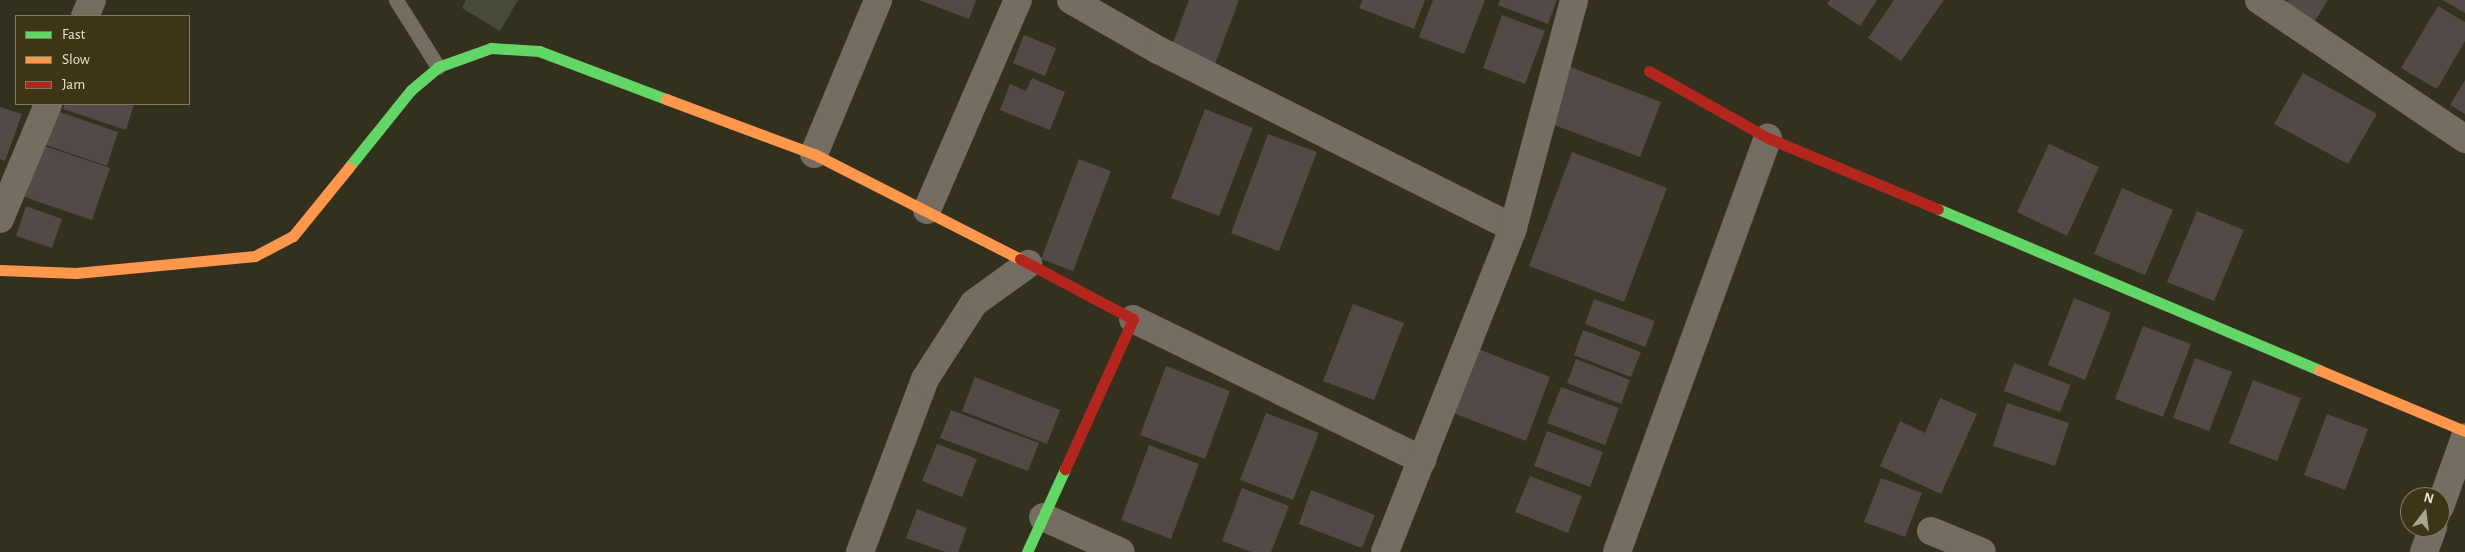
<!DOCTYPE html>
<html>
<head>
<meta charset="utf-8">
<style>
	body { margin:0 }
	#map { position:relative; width:2465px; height:552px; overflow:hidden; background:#34301e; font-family:"Alegreya Sans",sans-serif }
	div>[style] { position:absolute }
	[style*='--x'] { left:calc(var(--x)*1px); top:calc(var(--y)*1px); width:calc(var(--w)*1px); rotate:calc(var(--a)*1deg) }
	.green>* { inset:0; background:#484b39 }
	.building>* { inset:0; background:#514a47 }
	.lane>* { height:15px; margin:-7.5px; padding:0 7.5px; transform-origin:7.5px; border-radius:7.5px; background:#756c62 }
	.street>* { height:28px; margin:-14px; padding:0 14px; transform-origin:14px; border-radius:14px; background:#756c62 }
	.fast>* { height:11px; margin:-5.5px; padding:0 5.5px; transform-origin:5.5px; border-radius:5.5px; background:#63d668 }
	.slow>* { height:11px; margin:-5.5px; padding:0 5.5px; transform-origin:5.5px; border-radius:5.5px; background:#ff974d }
	.jam>* { height:11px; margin:-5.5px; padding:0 5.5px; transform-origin:5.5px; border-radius:5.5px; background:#b3261e }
	span { translate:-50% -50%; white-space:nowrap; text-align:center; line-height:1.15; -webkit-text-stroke:4px #3c3616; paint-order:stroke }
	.legend { position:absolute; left:15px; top:15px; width:175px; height:90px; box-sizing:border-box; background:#3c3616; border:1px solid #807c61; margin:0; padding:6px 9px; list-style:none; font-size:15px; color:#e7e4d1 }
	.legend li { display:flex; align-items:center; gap:10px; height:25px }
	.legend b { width:25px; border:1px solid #807c61 }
	.north { position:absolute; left:2400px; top:487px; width:50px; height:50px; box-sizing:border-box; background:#3c3616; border:1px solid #807c61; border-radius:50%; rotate:15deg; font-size:14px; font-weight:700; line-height:20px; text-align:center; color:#e7e4d1 }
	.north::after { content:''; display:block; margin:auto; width:18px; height:22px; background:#a8a592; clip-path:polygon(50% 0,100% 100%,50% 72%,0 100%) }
</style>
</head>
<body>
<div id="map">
	<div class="green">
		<div style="clip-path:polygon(466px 0,518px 0,500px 31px,462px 8px)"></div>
	</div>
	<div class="building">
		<div style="clip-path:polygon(919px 0,976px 0,969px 19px)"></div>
		<div style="clip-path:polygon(1189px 0,1239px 0,1215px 64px,1171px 48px)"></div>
		<div style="clip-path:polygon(1363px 0,1425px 0,1414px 29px,1359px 8px)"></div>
		<div style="clip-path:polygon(1433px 0,1485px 0,1464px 54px,1419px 37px)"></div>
		<div style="clip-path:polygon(1500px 0,1557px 0,1548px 24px,1498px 5px)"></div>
		<div style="clip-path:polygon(1830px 0,1877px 0,1860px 26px,1827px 4px)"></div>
		<div style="clip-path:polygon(1894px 0,1944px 0,1901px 61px,1868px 38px)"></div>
		<div style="clip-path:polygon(2288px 0,2328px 0,2312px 26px,2282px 9px)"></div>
		<div style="clip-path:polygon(2442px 0,2465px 0,2465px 13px)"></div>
		<div style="clip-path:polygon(2438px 6px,2465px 22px,2465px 41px,2437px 89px,2401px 68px)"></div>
		<div style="clip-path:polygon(1502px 15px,1545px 31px,1525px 84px,1483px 68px)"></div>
		<div style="clip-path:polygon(1024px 35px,1056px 48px,1045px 76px,1013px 63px)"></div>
		<div style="clip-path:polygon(1568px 66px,1661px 102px,1640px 157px,1546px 122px)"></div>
		<div style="clip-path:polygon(2303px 73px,2377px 114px,2348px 164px,2274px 124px)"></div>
		<div style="clip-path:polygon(1032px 78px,1065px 92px,1050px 130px,1000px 110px,1010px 84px,1026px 91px)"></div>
		<div style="clip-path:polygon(2465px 80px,2465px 114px,2450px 105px)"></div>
		<div style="clip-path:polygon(65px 104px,134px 104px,126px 130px,63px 109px)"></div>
		<div style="clip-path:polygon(0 107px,22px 114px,5px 161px,0 159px)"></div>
		<div style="clip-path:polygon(1205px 109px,1253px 128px,1219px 216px,1171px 198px)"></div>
		<div style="clip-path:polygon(54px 110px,118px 132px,107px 166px,43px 144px)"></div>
		<div style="clip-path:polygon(1268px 134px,1317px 152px,1279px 251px,1231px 233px)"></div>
		<div style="clip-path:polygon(2049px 144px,2099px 167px,2067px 236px,2017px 212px)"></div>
		<div style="clip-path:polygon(42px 145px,110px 168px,92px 220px,24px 197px)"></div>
		<div style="clip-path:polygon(1572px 152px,1667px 188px,1624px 302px,1529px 266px)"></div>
		<div style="clip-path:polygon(1079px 159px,1111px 171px,1073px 271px,1041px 259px)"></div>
		<div style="clip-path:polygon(2122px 188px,2173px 210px,2145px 275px,2094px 254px)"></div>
		<div style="clip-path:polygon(26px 206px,62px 219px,52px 248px,16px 236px)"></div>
		<div style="clip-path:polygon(2197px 211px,2244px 230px,2214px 301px,2167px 282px)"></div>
		<div style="clip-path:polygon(2074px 298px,2111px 313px,2085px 380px,2048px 365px)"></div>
		<div style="clip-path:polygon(1594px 299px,1655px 321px,1645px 347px,1585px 324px)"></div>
		<div style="clip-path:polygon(1353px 304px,1404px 323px,1374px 400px,1323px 381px)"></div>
		<div style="clip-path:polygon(2143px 326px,2191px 344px,2163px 417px,2115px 399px)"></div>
		<div style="clip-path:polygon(1583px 330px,1641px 352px,1631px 377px,1574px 355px)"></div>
		<div style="clip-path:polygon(1473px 347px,1550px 377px,1526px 441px,1448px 411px)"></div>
		<div style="clip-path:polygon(2195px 358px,2232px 372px,2209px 431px,2173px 418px)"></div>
		<div style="clip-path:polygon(1576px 359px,1630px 380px,1621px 404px,1567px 383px)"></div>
		<div style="clip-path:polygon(2014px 363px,2071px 385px,2060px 412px,2004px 391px)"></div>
		<div style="clip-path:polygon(1166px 366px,1230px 391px,1205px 459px,1140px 435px)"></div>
		<div style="clip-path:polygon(975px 377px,1060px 410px,1047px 444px,962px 411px)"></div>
		<div style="clip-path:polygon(2253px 380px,2301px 398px,2277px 461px,2229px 443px)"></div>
		<div style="clip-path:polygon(1561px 387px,1619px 408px,1605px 445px,1547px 423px)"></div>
		<div style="clip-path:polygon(1940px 398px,1977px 414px,1941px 494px,1880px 466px,1900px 421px,1925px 433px)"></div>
		<div style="clip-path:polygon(2007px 403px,2069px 423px,2055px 466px,1993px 446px)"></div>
		<div style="clip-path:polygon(951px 410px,1039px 443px,1028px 471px,940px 438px)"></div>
		<div style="clip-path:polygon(1266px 413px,1319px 433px,1293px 500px,1240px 480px)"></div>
		<div style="clip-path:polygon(2327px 414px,2368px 429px,2345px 490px,2304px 475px)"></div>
		<div style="clip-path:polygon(1547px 431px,1603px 452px,1590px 487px,1534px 466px)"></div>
		<div style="clip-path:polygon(937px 444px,977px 459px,962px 497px,922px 481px)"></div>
		<div style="clip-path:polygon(1149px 445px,1199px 464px,1171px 539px,1121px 520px)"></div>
		<div style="clip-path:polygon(1530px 476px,1582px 496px,1568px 533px,1515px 512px)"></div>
		<div style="clip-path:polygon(1881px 478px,1922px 493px,1905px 537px,1864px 522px)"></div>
		<div style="clip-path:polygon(1242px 488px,1289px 506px,1271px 552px,1251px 552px,1222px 541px)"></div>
		<div style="clip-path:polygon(1311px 490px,1375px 515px,1362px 548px,1299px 524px)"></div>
		<div style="clip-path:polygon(917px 509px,967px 528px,958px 552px,945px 552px,906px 538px)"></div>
	</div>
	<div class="lane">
		<div style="--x:396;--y:0;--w:79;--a:57.9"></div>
	</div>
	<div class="street">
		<div style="--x:1071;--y:0;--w:100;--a:29.9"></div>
		<div style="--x:1158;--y:50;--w:397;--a:26.6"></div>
		<div style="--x:2259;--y:0;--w:249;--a:34"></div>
		<div style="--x:85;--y:16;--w:17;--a:-66"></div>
		<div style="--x:814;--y:154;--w:167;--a:-67.4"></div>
		<div style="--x:927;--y:210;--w:229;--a:-66.6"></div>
		<div style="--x:0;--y:219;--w:125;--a:-67.3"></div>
		<div style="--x:1133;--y:319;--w:322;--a:26"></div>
		<div style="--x:2440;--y:507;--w:74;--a:-70.3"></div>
		<div style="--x:1043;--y:517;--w:85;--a:24.2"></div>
		<div style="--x:1931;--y:531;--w:55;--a:22.4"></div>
		<div style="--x:860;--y:552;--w:185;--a:-69.4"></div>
		<div style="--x:925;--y:379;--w:90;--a:-57.2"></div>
		<div style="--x:974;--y:303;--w:67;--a:-35.8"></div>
		<div style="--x:1385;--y:552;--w:348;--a:-68.4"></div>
		<div style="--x:1513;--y:228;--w:236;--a:-75"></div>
		<div style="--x:1617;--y:552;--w:441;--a:-70"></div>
		<div style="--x:2424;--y:552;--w:27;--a:-70"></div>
	</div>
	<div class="fast">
		<div style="--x:349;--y:167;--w:99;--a:-51.2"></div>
		<div style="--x:411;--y:90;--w:35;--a:-40"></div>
		<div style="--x:438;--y:67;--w:56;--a:-19.7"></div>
		<div style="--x:491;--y:48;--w:48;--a:3.6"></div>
		<div style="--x:539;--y:51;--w:136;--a:20.7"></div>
		<div style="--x:1938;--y:209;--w:414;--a:22.9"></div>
		<div style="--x:1027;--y:552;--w:91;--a:-65.4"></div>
	</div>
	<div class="slow">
		<div style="--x:666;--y:99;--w:158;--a:20.4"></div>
		<div style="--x:814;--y:154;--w:231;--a:27"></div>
		<div style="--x:0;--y:270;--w:76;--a:2.3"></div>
		<div style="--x:76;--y:273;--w:180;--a:-5.4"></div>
		<div style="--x:255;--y:256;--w:43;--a:-27.8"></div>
		<div style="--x:293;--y:236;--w:89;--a:-50.9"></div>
		<div style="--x:2319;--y:370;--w:158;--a:22.7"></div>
	</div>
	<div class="jam">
		<div style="--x:1649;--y:71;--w:137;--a:29.4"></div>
		<div style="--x:1768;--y:138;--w:184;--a:22.7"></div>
		<div style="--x:1020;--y:259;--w:128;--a:28"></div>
		<div style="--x:1133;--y:319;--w:165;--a:114.4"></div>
	</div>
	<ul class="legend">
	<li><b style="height:6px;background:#63d668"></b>Fast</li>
	<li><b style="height:6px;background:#ff974d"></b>Slow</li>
	<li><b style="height:6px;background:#b3261e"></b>Jam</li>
	</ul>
	<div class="north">N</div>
</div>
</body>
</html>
